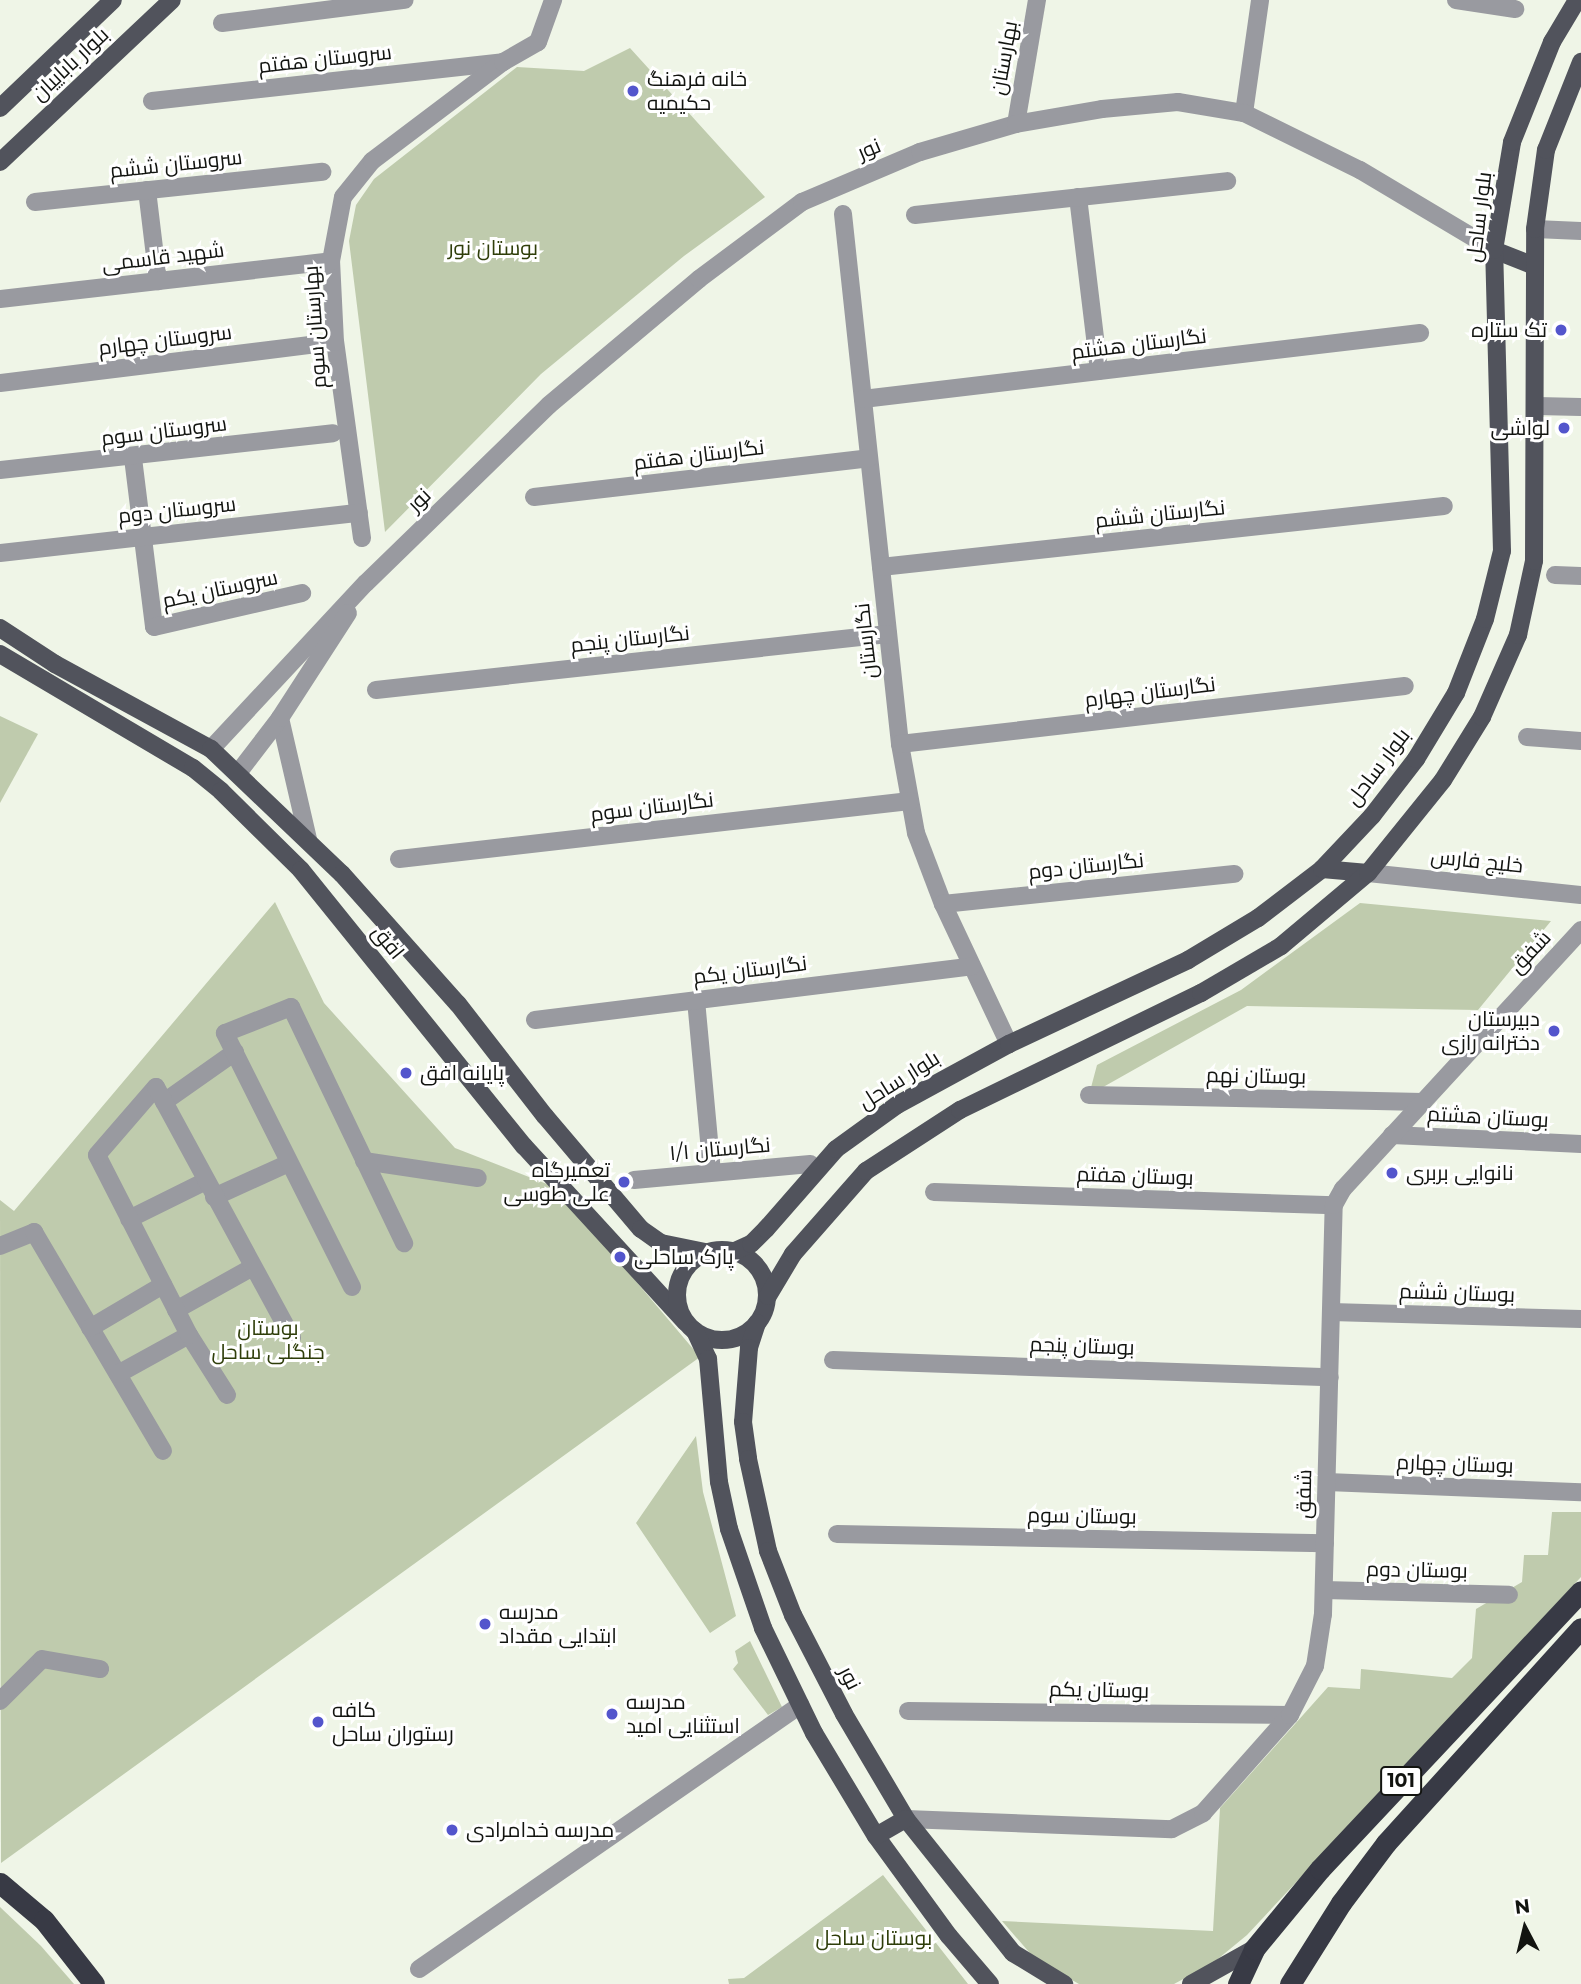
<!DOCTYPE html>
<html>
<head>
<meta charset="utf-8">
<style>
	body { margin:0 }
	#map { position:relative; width:1581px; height:1984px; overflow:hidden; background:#eff5e7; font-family:Montserrat,Cairo,sans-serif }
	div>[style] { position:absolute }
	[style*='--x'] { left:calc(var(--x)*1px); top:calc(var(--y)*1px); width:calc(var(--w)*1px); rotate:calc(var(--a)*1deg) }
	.green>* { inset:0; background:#bfcbad }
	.minor>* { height:18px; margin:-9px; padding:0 9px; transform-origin:9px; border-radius:9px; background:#999aa0 }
	.major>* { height:18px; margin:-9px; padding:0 9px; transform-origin:9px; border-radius:9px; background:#51535c }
	.major>.ring { margin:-9px; padding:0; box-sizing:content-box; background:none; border:18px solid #51535c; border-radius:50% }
	.highway>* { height:21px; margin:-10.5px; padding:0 10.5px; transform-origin:10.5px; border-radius:10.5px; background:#383a45 }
	.dots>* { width:19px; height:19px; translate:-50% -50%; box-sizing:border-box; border:4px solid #fff; border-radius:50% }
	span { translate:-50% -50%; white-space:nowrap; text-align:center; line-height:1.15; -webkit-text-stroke:6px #fff; paint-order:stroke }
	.shield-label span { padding:2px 5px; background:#fff; border:2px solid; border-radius:5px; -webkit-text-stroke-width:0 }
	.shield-label { font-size:19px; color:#121410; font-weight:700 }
	.street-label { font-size:21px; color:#121410 }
	.poi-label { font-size:21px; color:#121410 }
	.left { translate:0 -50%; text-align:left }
	.right { translate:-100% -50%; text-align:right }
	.park-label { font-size:21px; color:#2f3e0a }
	.north { position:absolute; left:1490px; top:1893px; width:70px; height:70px; -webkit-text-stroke:5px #fff; paint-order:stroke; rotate:353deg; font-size:19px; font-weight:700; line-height:28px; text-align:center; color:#121410 }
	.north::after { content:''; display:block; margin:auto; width:24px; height:32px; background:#121410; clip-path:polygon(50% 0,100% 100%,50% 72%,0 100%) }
</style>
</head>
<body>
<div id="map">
	<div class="green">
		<div style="clip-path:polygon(630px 48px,765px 197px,684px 256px,541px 374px,385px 532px,349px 241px,356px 205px,374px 179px,517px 67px,584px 71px)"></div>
		<div style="clip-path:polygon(0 716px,38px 734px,0 803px)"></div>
		<div style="clip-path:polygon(275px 902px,324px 1003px,455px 1148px,557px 1188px,700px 1357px,1px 1863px,0 1200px,14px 1211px)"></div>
		<div style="clip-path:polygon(1360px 903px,1551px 921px,1478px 1010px,1247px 1006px,1089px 1095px,1097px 1065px,1241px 990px)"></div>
		<div style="clip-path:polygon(696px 1436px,703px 1492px,736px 1616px,710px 1633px,636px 1523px)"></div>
		<div style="clip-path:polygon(1552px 1512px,1581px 1512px,1581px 1577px,1247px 1935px,1213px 1963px,1174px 1984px,1079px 1984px,1035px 1959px,1002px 1921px,1213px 1931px,1220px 1808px,1328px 1687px,1360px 1689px,1361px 1669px,1452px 1678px,1472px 1658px,1476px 1609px,1522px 1582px,1524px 1555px,1548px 1555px)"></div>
		<div style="clip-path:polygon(750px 1641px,782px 1707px,768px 1715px,733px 1669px,738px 1663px,735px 1651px)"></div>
		<div style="clip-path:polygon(883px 1875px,968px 1984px,729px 1984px,728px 1979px,744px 1978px)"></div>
		<div style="clip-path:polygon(0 1907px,41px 1946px,74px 1984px,0 1984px)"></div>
	</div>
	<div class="minor">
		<div style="--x:1456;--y:0;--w:60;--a:8.7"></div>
		<div style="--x:222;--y:23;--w:184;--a:-7.2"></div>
		<div style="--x:152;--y:101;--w:353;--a:-6.3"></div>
		<div style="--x:1244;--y:113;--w:114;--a:-81.9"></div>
		<div style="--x:1016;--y:124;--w:126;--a:-80.4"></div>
		<div style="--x:147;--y:190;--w:92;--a:83.1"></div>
		<div style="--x:1078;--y:197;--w:175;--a:83.1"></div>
		<div style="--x:35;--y:202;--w:289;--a:-6"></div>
		<div style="--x:843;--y:214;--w:533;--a:83.86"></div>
		<div style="--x:900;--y:744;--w:90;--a:79.8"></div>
		<div style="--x:916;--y:833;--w:76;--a:69.2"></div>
		<div style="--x:943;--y:904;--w:155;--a:64.8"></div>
		<div style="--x:915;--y:215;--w:314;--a:-6.2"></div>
		<div style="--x:1535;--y:229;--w:46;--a:2.5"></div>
		<div style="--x:0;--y:299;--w:333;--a:-6.5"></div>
		<div style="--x:0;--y:383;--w:337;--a:-7"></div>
		<div style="--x:863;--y:399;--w:561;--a:-6.76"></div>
		<div style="--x:1537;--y:406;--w:44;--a:1.3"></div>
		<div style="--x:133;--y:458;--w:170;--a:82.9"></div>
		<div style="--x:154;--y:627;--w:152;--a:-12.9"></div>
		<div style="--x:0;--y:470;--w:335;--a:-6.3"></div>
		<div style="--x:534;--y:497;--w:337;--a:-6.6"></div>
		<div style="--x:362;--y:538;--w:198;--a:-97.8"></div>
		<div style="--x:335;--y:342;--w:81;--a:-92.8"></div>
		<div style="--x:331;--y:261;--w:65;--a:-79.4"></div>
		<div style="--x:343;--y:197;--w:46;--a:-51.1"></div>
		<div style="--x:372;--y:161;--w:164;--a:-37.1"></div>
		<div style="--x:503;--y:62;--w:40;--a:-29.7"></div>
		<div style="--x:538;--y:42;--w:45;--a:-70.3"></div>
		<div style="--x:0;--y:553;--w:361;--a:-6.4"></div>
		<div style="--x:881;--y:567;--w:566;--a:-6.18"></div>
		<div style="--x:1555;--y:575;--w:26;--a:2"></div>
		<div style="--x:376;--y:690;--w:515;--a:-6.24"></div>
		<div style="--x:280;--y:718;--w:124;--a:77"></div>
		<div style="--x:1527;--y:737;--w:54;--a:4.2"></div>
		<div style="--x:900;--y:744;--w:508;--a:-6.55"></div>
		<div style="--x:211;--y:749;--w:227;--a:-47"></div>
		<div style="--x:366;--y:583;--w:255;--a:-44.2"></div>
		<div style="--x:549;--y:405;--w:196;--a:-40"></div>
		<div style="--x:699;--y:279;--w:129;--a:-36.8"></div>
		<div style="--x:802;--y:202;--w:128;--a:-23"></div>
		<div style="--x:920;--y:152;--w:100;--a:-16.3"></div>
		<div style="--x:1016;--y:124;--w:87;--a:-9.9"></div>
		<div style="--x:1102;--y:109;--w:76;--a:-5.3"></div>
		<div style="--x:1178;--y:102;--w:67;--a:9.5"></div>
		<div style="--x:1244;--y:113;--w:129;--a:26.2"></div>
		<div style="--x:1360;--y:170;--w:156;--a:30.8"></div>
		<div style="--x:238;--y:773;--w:69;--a:-52.6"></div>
		<div style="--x:280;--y:718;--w:125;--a:-57.1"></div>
		<div style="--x:399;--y:859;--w:514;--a:-6.48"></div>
		<div style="--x:1368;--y:873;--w:214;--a:5.9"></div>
		<div style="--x:943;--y:904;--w:293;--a:-5.9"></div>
		<div style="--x:696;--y:1000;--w:172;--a:84.7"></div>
		<div style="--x:535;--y:1020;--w:440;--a:-7"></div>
		<div style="--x:1089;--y:1095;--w:334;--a:1.2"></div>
		<div style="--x:164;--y:1102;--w:87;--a:-35.2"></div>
		<div style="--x:1392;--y:1135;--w:189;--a:2.7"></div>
		<div style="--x:364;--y:1161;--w:115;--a:8.5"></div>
		<div style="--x:634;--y:1180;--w:177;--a:-5.2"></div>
		<div style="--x:934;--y:1192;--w:400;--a:1.9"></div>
		<div style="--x:214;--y:1197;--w:82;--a:-24.4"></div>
		<div style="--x:129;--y:1219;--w:86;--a:-26.3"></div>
		<div style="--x:0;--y:1246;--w:37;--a:-22"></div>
		<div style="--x:34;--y:1232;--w:254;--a:59.5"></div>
		<div style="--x:352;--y:1287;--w:284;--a:-116.6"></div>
		<div style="--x:225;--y:1033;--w:71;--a:-21.5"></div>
		<div style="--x:291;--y:1007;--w:262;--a:64.4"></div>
		<div style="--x:176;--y:1310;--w:88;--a:-29.2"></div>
		<div style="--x:1331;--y:1312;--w:250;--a:1.6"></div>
		<div style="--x:90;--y:1328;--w:85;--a:-30.5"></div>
		<div style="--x:833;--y:1360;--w:497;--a:2"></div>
		<div style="--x:118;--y:1374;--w:81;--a:-28.8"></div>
		<div style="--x:227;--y:1395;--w:71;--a:-122.3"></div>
		<div style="--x:189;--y:1335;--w:202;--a:-117.1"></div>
		<div style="--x:97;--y:1155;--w:90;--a:-49.1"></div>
		<div style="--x:156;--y:1087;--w:285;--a:61.5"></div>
		<div style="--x:1327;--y:1482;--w:254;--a:2.3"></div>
		<div style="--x:837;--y:1534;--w:488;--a:1.1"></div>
		<div style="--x:1324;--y:1590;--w:185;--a:1.5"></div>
		<div style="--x:0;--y:1701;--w:59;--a:-45"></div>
		<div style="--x:42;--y:1659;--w:59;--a:9.8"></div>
		<div style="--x:908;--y:1711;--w:382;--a:0.6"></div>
		<div style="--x:906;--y:1819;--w:266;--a:2.2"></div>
		<div style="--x:1172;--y:1829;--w:35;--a:-27"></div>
		<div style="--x:1203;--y:1813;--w:131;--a:-48.4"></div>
		<div style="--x:1290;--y:1715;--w:55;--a:-63"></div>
		<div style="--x:1315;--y:1666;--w:53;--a:-81.3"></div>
		<div style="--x:1323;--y:1614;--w:409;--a:-88.5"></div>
		<div style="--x:1334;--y:1205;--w:18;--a:-61"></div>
		<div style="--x:1343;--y:1189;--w:352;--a:-47.4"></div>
		<div style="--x:419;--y:1969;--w:464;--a:-34.7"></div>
	</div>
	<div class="major">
		<div style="--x:0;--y:108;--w:156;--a:-43.7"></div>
		<div style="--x:0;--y:162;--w:236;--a:-43.3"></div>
		<div style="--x:1494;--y:250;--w:41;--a:21.5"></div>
		<div style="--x:0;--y:628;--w:66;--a:33.2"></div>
		<div style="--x:55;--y:664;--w:178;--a:28.6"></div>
		<div style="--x:211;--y:749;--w:181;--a:43.7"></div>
		<div style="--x:342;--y:874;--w:174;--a:48.3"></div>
		<div style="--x:458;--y:1004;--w:142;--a:52.2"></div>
		<div style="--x:545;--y:1116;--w:148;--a:49.7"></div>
		<div style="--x:641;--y:1229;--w:24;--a:35"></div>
		<div style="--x:661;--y:1243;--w:45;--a:11.6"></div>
		<div style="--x:0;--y:654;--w:224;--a:30.6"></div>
		<div style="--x:193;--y:768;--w:36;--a:39"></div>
		<div style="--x:221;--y:791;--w:112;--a:44.6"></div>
		<div style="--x:301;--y:870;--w:355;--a:51.1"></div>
		<div style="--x:524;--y:1146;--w:239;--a:47.5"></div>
		<div style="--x:1322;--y:869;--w:46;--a:5"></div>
		<div class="ring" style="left:677px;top:1250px;width:72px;height:72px"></div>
		<div style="--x:735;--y:1251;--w:17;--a:-24"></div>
		<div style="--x:751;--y:1244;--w:21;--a:-45"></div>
		<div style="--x:766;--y:1229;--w:106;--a:-48.8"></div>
		<div style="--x:836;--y:1149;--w:75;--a:-35.8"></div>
		<div style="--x:897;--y:1105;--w:128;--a:-28.6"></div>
		<div style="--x:1009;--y:1044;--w:198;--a:-25.1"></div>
		<div style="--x:1188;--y:960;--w:82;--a:-31"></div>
		<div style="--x:1258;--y:918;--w:81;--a:-37.4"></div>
		<div style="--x:1322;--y:869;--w:73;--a:-46.7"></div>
		<div style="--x:1372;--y:816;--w:72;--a:-52.3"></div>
		<div style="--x:1416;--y:759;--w:77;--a:-58.8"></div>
		<div style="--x:1456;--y:693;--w:79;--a:-68.6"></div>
		<div style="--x:1485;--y:619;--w:70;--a:-76"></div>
		<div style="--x:1502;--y:551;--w:301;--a:-91.5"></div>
		<div style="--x:1494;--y:250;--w:109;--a:-80.5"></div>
		<div style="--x:1512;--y:142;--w:108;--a:-68.2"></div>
		<div style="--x:1552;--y:42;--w:49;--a:-59.2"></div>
		<div style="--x:768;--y:1296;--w:49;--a:-59.2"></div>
		<div style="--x:793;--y:1254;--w:111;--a:-48.7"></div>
		<div style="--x:866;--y:1171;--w:112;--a:-33"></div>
		<div style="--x:960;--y:1110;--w:268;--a:-25.9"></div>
		<div style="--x:1201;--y:993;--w:93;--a:-30.4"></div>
		<div style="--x:1281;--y:946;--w:114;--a:-40"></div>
		<div style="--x:1368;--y:873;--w:119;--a:-51.1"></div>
		<div style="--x:1443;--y:780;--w:74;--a:-58.2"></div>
		<div style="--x:1482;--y:717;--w:90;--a:-66.3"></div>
		<div style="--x:1518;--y:635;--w:76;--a:-77.8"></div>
		<div style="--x:1534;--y:561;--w:332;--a:-89.8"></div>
		<div style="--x:1535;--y:229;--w:80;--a:-82.1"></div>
		<div style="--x:1546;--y:150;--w:95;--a:-68.3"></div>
		<div style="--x:757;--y:1323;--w:26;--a:108"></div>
		<div style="--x:749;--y:1348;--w:74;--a:94.6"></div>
		<div style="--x:743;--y:1422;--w:37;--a:82"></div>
		<div style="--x:748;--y:1459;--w:94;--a:77.7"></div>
		<div style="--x:768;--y:1551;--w:69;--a:68.7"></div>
		<div style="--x:793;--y:1615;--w:111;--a:62.7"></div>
		<div style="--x:844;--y:1714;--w:122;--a:59.4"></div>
		<div style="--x:906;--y:1819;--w:171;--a:51.4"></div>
		<div style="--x:1013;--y:1953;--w:60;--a:31.3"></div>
		<div style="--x:695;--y:1331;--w:31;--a:65"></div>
		<div style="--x:708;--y:1359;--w:123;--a:84.9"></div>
		<div style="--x:719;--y:1482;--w:48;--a:78"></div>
		<div style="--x:729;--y:1529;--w:105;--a:71"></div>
		<div style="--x:763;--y:1628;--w:117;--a:64.1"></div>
		<div style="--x:814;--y:1733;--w:120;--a:59"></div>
		<div style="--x:876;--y:1836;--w:124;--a:53.9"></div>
		<div style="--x:949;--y:1936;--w:63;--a:49.5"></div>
		<div style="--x:876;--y:1836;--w:34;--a:-30"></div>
		<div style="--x:1191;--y:1984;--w:72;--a:-29.1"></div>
	</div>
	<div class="highway">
		<div style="--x:0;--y:1883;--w:57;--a:40.1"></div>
		<div style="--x:44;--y:1920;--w:81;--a:52"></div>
		<div style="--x:1238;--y:1984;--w:38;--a:-65"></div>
		<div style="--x:1254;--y:1949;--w:104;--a:-50.5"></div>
		<div style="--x:1320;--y:1869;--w:381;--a:-46.8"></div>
		<div style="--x:1290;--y:1984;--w:96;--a:-57.8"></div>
		<div style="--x:1341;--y:1903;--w:75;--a:-53.1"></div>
		<div style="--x:1386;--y:1843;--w:290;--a:-47.8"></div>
	</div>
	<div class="dots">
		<div style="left:633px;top:91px;background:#5355cc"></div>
		<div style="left:1561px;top:330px;background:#5355cc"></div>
		<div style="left:1564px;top:428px;background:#5355cc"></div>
		<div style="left:1554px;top:1031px;background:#5355cc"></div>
		<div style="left:406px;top:1073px;background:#5355cc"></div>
		<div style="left:1392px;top:1173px;background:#5355cc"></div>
		<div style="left:624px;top:1182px;background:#5355cc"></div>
		<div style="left:620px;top:1257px;background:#5355cc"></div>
		<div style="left:485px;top:1624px;background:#5355cc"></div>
		<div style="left:612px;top:1714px;background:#5355cc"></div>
		<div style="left:318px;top:1722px;background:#5355cc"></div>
		<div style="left:452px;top:1830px;background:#5355cc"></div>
	</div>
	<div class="shield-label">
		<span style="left:1401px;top:1781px">101</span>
	</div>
	<div class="street-label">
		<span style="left:1004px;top:58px;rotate:-80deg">بهارستان</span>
		<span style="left:325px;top:59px;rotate:-6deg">سروستان هفتم</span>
		<span style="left:70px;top:64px;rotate:-43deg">بلوار باباییان</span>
		<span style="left:869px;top:149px;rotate:-23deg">نور</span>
		<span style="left:176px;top:164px;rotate:-6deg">سروستان ششم</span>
		<span style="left:1479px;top:217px;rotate:-83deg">بلوار ساحل</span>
		<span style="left:163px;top:257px;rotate:-7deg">شهید قاسمی</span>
		<span style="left:315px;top:327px;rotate:-94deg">بهارستان سوم</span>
		<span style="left:165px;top:340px;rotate:-7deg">سروستان چهارم</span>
		<span style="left:1139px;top:344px;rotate:-7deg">نگارستان هشتم</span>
		<span style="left:164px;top:431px;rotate:-7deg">سروستان سوم</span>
		<span style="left:699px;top:455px;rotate:-7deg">نگارستان هفتم</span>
		<span style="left:419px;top:500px;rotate:-44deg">نور</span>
		<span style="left:177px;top:510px;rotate:-6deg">سروستان دوم</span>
		<span style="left:1160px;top:514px;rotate:-6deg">نگارستان ششم</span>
		<span style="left:220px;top:589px;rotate:-12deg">سروستان یکم</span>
		<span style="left:630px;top:639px;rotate:-6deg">نگارستان پنجم</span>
		<span style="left:866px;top:641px;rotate:-96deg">نگارستان</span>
		<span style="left:1150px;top:692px;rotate:-7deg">نگارستان چهارم</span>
		<span style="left:1378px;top:767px;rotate:-53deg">بلوار ساحل</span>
		<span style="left:652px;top:807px;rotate:-7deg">نگارستان سوم</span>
		<span style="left:1477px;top:861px;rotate:6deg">خلیج فارس</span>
		<span style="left:1086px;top:866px;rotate:-6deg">نگارستان دوم</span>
		<span style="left:388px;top:942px;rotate:51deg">افق</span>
		<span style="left:1530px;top:952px;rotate:-47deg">شفق</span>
		<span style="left:750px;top:970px;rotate:-7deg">نگارستان یکم</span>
		<span style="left:1256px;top:1076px;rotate:1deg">بوستان نهم</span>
		<span style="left:899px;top:1080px;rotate:-32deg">بلوار ساحل</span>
		<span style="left:1488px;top:1117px;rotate:3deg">بوستان هشتم</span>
		<span style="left:720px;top:1149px;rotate:-5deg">نگارستان ۱/۱</span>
		<span style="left:1135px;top:1176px;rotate:2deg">بوستان هفتم</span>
		<span style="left:1457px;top:1293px;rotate:2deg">بوستان ششم</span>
		<span style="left:1082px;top:1346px;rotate:2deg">بوستان پنجم</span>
		<span style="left:1455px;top:1464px;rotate:2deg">بوستان چهارم</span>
		<span style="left:1304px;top:1494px;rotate:-89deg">شفق</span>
		<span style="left:1082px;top:1516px;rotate:1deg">بوستان سوم</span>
		<span style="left:1417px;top:1570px;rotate:1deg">بوستان دوم</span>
		<span style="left:850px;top:1678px;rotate:63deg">نور</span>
		<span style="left:1099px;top:1690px;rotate:1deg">بوستان یکم</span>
	</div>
	<div class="poi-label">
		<span class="left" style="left:647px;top:91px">خانه فرهنگ<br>حکیمیه</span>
		<span class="right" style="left:1547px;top:330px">تک ستاره</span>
		<span class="right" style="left:1550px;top:428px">لواشی</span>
		<span class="right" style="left:1540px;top:1031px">دبیرستان<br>دخترانه رازی</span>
		<span class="left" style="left:420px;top:1073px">پایانه افق</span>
		<span class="right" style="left:610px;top:1182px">تعمیرگاه<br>علی طوسی</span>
		<span class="left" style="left:1406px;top:1173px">نانوایی بربری</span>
		<span class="left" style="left:634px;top:1257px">پارک ساحلی</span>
		<span class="left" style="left:499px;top:1624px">مدرسه<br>ابتدایی مقداد</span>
		<span class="left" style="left:626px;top:1714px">مدرسه<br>استثنایی امید</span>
		<span class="left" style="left:332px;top:1722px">کافه<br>رستوران ساحل</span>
		<span class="left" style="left:466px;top:1830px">مدرسه خدامرادی</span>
	</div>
	<div class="park-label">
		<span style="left:493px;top:248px">بوستان نور</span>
		<span style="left:268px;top:1340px">بوستان<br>جنگلی ساحل</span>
		<span style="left:874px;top:1938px">بوستان ساحل</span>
	</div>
	<div class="north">N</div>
</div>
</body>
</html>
